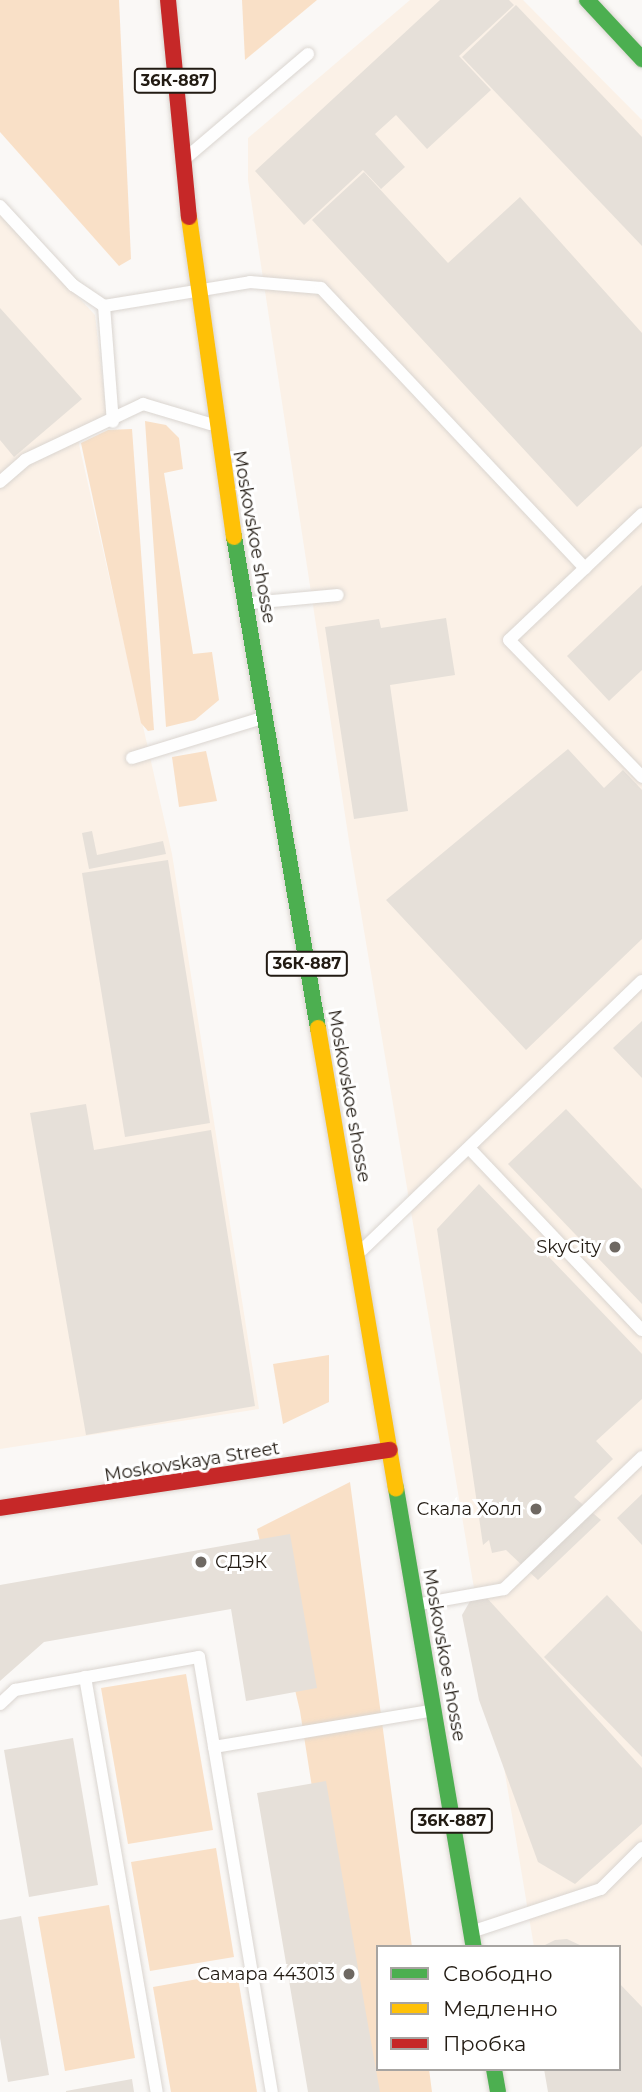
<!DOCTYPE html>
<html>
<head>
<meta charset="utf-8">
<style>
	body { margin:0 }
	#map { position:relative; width:642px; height:2092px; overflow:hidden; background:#faf8f6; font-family:Montserrat,sans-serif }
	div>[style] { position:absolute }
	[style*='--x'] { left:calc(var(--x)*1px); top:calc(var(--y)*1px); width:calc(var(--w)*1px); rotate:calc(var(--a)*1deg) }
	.built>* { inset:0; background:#fbf1e7 }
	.green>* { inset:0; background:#f9e0c7 }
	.building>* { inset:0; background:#e6e0d9 }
	.roads { filter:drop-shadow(0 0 2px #dad5d0) drop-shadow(0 0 2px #dad5d0) }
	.lane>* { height:12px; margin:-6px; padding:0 6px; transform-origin:6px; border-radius:6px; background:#fefefe }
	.fast>* { height:16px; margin:-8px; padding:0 8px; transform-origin:8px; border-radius:8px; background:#4caf50 }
	.slow>* { height:16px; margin:-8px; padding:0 8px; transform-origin:8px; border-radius:8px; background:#ffc107 }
	.jam>* { height:16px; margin:-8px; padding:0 8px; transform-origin:8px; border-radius:8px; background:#c62828 }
	.dots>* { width:19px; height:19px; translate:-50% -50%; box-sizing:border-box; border:4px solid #fff; border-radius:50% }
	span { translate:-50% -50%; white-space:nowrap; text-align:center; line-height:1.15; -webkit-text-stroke:6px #fff; paint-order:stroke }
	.shield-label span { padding:2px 5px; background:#fff; border:2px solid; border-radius:5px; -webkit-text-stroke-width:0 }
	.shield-label { font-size:16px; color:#221b13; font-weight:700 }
	.street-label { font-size:18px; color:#221b13 }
	.poi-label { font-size:18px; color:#221b13 }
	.right { translate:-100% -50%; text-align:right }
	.left { translate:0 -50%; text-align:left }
	.legend { position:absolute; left:376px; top:1945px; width:245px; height:126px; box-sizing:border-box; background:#fff; border:2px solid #a7a4a1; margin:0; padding:9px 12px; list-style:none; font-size:21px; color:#221b13 }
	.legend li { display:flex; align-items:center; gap:14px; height:35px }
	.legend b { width:35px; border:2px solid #a7a4a1 }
</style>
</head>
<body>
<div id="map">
	<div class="built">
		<div style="clip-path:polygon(410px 0,523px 0,642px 120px,642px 2092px,619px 2069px,619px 1947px,534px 1947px,349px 841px,248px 180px,248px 138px)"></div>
		<div style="clip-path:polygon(0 214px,95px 315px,107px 418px,76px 431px,172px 854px,259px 1409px,0 1449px)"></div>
	</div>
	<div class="green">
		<div style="clip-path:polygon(0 0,119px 0,131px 259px,119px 266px,0 132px)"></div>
		<div style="clip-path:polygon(242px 0,317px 0,245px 60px)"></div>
		<div style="clip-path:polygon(145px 421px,166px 425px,179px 438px,183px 469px,164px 473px,193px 654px,212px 652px,219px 700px,195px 720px,166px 727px)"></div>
		<div style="clip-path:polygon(132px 429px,154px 730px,148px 731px,141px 723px,81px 443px,108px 430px)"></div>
		<div style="clip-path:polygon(206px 751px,217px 801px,179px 807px,172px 757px)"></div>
		<div style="clip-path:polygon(329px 1355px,329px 1402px,283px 1424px,273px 1364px)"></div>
		<div style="clip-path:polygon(350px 1482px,412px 1947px,378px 1947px,378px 2069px,429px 2069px,432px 2092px,360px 2092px,300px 1711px,257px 1529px)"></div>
		<div style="clip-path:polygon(186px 1674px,213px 1830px,128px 1844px,101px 1688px)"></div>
		<div style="clip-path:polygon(216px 1848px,234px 1957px,150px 1971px,131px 1862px)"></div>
		<div style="clip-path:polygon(109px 1905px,135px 2058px,65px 2071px,38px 1917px)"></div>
		<div style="clip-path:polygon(237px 1972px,257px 2092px,171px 2092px,153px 1987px)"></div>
	</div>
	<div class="building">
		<div style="clip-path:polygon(440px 0,509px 0,514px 5px,459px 56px,491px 90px,427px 149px,396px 115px,375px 134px,405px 167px,381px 189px,363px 170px,304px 225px,255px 171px)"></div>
		<div style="clip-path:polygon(516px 5px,642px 137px,642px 246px,462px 57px)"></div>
		<div style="clip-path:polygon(364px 172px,448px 263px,520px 197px,642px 333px,642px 446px,577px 507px,312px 220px)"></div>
		<div style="clip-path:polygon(0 308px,82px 399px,14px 457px,0 440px)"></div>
		<div style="clip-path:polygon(642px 585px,642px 670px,609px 701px,567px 656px)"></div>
		<div style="clip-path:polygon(446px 618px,455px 675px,390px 685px,408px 811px,354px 819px,325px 627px,379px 619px,381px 628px)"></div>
		<div style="clip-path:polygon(568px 749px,604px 788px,623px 770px,642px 790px,642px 939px,526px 1050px,386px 900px)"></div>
		<div style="clip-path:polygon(92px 831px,97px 855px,163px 841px,166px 854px,89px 869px,82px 833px)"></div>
		<div style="clip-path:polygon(168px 860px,210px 1123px,125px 1137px,82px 873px)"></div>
		<div style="clip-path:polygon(642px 1021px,642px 1078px,613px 1048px)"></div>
		<div style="clip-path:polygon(86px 1104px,94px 1150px,211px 1130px,255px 1406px,86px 1435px,30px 1113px)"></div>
		<div style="clip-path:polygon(566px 1109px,642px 1189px,642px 1304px,508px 1164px)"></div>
		<div style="clip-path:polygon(479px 1184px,642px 1354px,642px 1399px,596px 1441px,613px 1459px,574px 1497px,601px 1520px,538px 1580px,506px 1550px,492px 1553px,489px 1540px,483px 1545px,437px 1229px)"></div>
		<div style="clip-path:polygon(642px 1494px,642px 1545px,617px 1518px)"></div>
		<div style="clip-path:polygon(290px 1534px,317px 1688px,246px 1701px,231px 1609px,44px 1642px,0 1681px,0 1585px)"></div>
		<div style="clip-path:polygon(607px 1595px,642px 1632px,642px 1757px,544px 1657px)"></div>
		<div style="clip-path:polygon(473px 1596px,487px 1598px,642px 1768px,642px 1824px,575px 1884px,538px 1862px,479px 1700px,462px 1615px)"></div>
		<div style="clip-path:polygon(73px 1738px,98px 1885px,29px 1897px,4px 1750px)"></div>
		<div style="clip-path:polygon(326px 1781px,359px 1974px,380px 2092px,308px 2092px,257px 1793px)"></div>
		<div style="clip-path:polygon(21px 1916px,49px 2075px,8px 2082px,0 2038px,0 1920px)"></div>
		<div style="clip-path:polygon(567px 1939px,584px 1947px,541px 1947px,555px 1940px)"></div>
		<div style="clip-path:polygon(619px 1983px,642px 2007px,642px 2092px,548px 2092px,544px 2069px,619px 2069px)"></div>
		<div style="clip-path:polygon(132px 2079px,134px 2092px,66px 2092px,66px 2091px)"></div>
	</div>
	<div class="roads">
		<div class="lane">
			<div style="--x:187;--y:157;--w:159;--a:-40.4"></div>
			<div style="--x:0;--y:206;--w:108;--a:47.3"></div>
			<div style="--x:73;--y:285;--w:37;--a:34"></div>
			<div style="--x:104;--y:306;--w:148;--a:-9.3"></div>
			<div style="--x:250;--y:282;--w:71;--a:4.8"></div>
			<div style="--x:321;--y:288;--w:385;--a:46.7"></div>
			<div style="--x:104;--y:306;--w:116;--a:85.6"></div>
			<div style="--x:0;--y:482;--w:33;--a:-41"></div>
			<div style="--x:25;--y:460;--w:131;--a:-25.4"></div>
			<div style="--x:143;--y:404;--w:70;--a:16.6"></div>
			<div style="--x:642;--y:514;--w:183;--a:136.5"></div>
			<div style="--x:509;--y:640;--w:191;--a:45.8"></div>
			<div style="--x:251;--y:603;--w:87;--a:-5.3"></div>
			<div style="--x:132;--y:758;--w:136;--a:-17.1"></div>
			<div style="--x:469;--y:1148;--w:251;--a:46.5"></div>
			<div style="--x:362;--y:1250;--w:388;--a:-43.9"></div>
			<div style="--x:420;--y:1604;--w:85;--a:-10.1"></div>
			<div style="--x:504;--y:1589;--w:191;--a:-43.7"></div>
			<div style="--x:85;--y:1677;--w:421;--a:80.2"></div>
			<div style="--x:0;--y:1704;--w:21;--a:-43"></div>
			<div style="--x:15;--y:1690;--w:187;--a:-10.2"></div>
			<div style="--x:199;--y:1657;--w:441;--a:80.5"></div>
			<div style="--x:214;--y:1747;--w:219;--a:-9.5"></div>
			<div style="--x:474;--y:1931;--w:134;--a:-18.3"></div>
			<div style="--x:601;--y:1889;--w:58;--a:-45"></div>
		</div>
		<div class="fast">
			<div style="--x:587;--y:0;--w:81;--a:47"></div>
			<div style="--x:234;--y:537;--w:498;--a:80.3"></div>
			<div style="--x:396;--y:1488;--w:466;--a:80.4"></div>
			<div style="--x:494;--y:2069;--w:23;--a:80"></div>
		</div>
		<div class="slow">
			<div style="--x:189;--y:217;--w:323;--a:82"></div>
			<div style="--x:318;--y:1028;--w:467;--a:80.4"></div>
		</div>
		<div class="jam">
			<div style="--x:168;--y:0;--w:218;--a:84.5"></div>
			<div style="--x:0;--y:1508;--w:394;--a:-8.5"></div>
		</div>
	</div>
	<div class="dots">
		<div style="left:615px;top:1247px;background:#6e6862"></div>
		<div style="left:536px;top:1509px;background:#6e6862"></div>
		<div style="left:201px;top:1562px;background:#6e6862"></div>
		<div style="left:349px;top:1974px;background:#6e6862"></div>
	</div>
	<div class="shield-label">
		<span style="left:175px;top:81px">36К-887</span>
		<span style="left:307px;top:964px">36К-887</span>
		<span style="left:452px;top:1821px">36К-887</span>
	</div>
	<div class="street-label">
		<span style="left:254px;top:537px;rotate:80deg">Moskovskoe shosse</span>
		<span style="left:349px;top:1096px;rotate:80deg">Moskovskoe shosse</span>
		<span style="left:192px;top:1462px;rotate:-9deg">Moskovskaya Street</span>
		<span style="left:444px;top:1655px;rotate:80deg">Moskovskoe shosse</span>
	</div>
	<div class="poi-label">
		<span class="right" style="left:601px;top:1247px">SkyCity</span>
		<span class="right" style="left:522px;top:1509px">Скала Холл</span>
		<span class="left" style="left:215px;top:1562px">СДЭК</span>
		<span class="right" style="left:335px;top:1974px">Самара 443013</span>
	</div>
	<ul class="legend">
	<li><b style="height:9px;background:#4caf50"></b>Свободно</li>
	<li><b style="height:9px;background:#ffc107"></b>Медленно</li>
	<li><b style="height:9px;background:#c62828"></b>Пробка</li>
	</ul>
</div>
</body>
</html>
